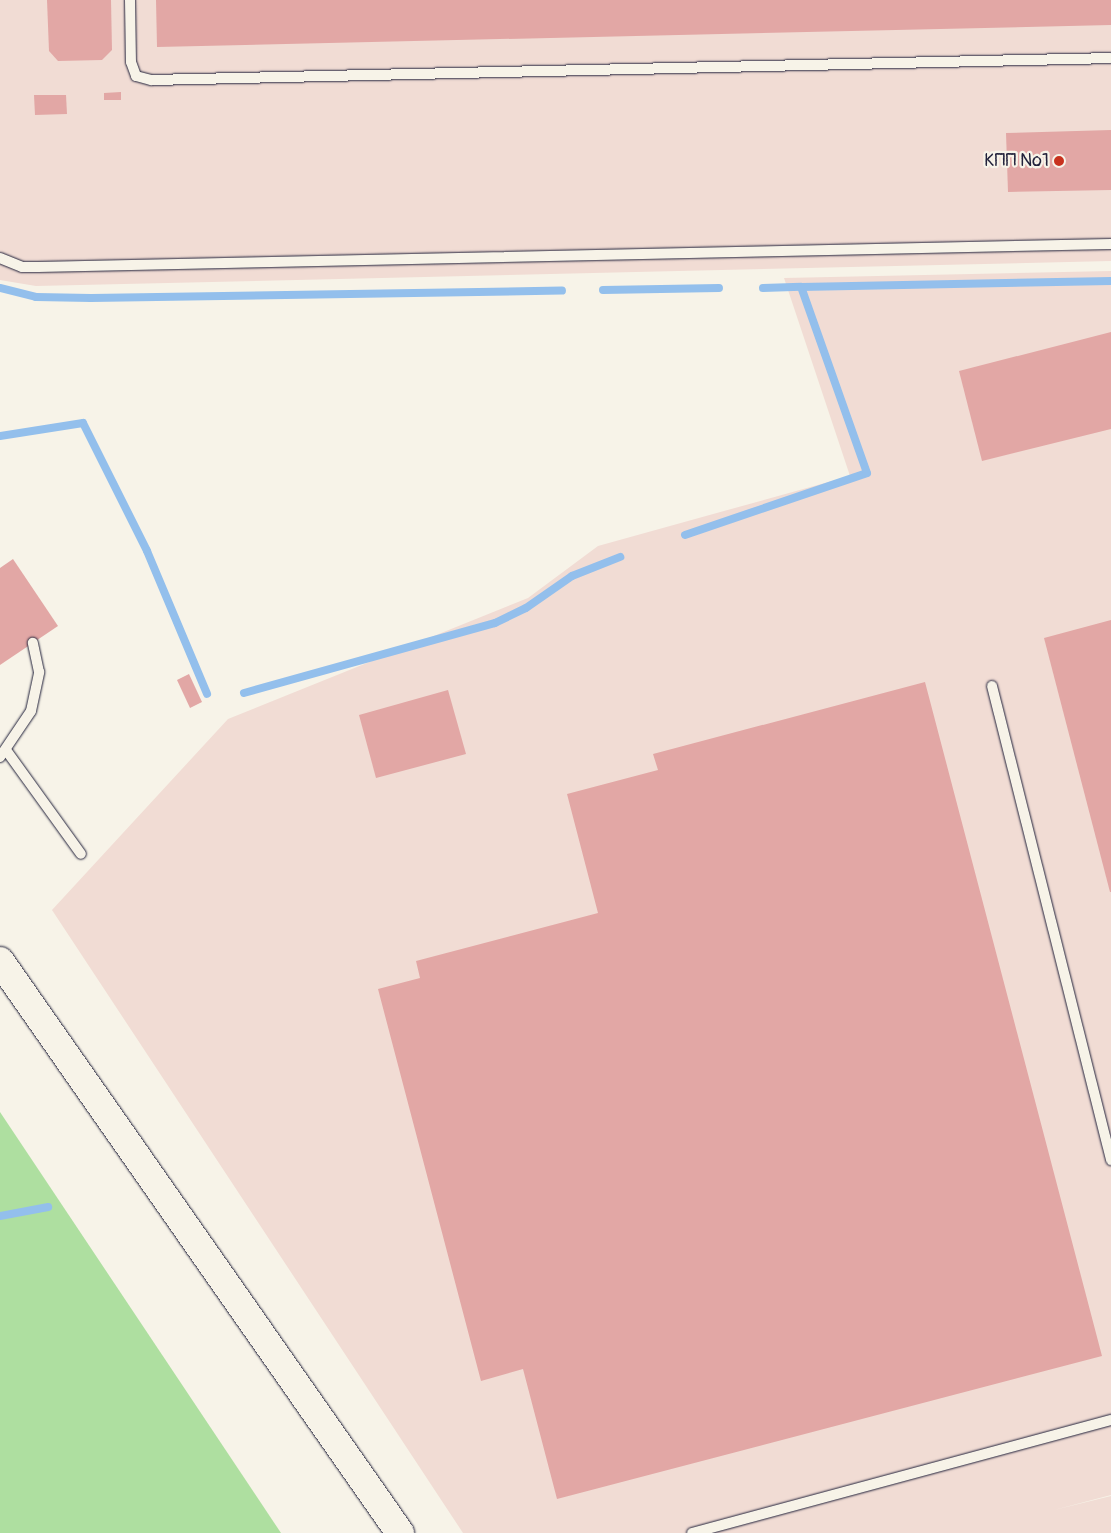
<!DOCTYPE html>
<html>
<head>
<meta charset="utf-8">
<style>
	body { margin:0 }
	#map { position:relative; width:1111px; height:1533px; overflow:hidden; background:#f7f3e8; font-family:Pangolin,sans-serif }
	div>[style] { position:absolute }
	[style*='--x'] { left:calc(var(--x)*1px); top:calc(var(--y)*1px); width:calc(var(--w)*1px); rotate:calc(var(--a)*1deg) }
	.built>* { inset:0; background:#f1dcd4 }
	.green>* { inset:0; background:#aedfa0 }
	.stream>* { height:8px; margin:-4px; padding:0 4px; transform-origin:4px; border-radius:4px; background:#93bfec }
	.building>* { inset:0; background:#e2a7a5 }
	.roads { filter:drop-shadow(0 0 1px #22223b) drop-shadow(0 0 1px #22223b) }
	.lane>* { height:10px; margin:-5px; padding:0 5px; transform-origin:5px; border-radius:5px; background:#f7f3e8 }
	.secondary>* { height:28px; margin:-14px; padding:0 14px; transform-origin:14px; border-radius:14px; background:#f7f3e8 }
	.dots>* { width:14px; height:14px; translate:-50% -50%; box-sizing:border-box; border:2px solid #f7f3e8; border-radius:50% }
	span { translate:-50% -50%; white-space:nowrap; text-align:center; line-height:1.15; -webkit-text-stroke:4.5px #f7f3e8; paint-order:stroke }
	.poi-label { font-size:18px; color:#22223b }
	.right { translate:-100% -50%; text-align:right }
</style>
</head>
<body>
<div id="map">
	<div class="built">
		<div style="clip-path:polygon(0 0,1111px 0,1111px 261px,36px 286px,0 280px)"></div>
		<div style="clip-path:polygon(1111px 271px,1111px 1495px,1054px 1510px,1111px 1496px,1111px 1533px,463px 1533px,52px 910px,228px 719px,528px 598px,598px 546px,850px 476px,784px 278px)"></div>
	</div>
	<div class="green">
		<div style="clip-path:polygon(0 1112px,281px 1533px,0 1533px)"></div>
	</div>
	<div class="stream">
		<div style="--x:0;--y:288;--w:37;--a:14"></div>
		<div style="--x:36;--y:297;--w:55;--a:1"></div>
		<div style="--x:91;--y:298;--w:471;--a:-0.9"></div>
		<div style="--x:763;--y:288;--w:38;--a:-2"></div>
		<div style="--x:603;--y:290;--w:116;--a:-1"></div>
		<div style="--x:0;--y:436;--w:84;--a:-8.9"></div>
		<div style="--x:83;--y:423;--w:143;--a:63.4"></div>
		<div style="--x:147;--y:551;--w:155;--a:67.2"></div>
		<div style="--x:685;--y:535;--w:192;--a:-18.8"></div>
		<div style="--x:867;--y:473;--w:197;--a:-109.5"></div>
		<div style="--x:801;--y:287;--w:310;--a:-1.1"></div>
		<div style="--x:244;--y:693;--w:261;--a:-15.6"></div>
		<div style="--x:495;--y:623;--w:34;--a:-26"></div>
		<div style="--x:526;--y:608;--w:56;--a:-34.8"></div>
		<div style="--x:572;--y:576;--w:52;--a:-21.6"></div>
		<div style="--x:0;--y:1216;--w:49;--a:-10.6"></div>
	</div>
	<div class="building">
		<div style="clip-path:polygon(47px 0,111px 0,112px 50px,102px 60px,58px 61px,49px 51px)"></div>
		<div style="clip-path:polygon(156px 0,1111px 0,1111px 25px,157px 47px)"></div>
		<div style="clip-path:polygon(121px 92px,121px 100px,104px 100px,104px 93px)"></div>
		<div style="clip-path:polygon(34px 95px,66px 95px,67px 114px,35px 115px)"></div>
		<div style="clip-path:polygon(1111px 130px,1111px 190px,1008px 192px,1006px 133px)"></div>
		<div style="clip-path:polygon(1111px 332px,1111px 429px,982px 461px,959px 371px)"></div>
		<div style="clip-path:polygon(13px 559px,58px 626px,0 665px,0 568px)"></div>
		<div style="clip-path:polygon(1111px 620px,1111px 892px,1110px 892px,1044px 638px)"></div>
		<div style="clip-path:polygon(189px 674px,202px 702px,190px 708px,177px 680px)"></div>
		<div style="clip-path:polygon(925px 682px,1102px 1356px,557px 1499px,523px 1369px,481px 1381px,378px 989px,420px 978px,416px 961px,598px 913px,567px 794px,658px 770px,653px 754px)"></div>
		<div style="clip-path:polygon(448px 690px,466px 754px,376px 778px,359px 715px)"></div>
	</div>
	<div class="roads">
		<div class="lane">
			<div style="--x:130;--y:0;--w:62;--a:89.1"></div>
			<div style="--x:131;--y:62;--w:15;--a:70"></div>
			<div style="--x:136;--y:76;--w:16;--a:15"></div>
			<div style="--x:151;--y:80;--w:960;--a:-1.31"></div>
			<div style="--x:0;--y:258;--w:24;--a:22"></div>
			<div style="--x:22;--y:267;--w:16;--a:0"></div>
			<div style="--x:38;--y:267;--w:1073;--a:-1.23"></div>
			<div style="--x:992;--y:686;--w:489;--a:75.9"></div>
			<div style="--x:6;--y:750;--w:128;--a:54.2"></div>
			<div style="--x:0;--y:757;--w:55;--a:-56"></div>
			<div style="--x:31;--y:711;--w:40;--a:-78"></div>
			<div style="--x:39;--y:672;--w:30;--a:-102"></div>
			<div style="--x:692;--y:1533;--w:434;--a:-15.1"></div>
		</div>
		<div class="secondary">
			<div style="--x:0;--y:961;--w:698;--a:55.03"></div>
		</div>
	</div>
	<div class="dots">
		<div style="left:1059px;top:161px;background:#c8321e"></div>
	</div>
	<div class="poi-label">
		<span class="right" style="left:1049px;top:161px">КПП №1</span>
	</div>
</div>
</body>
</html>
